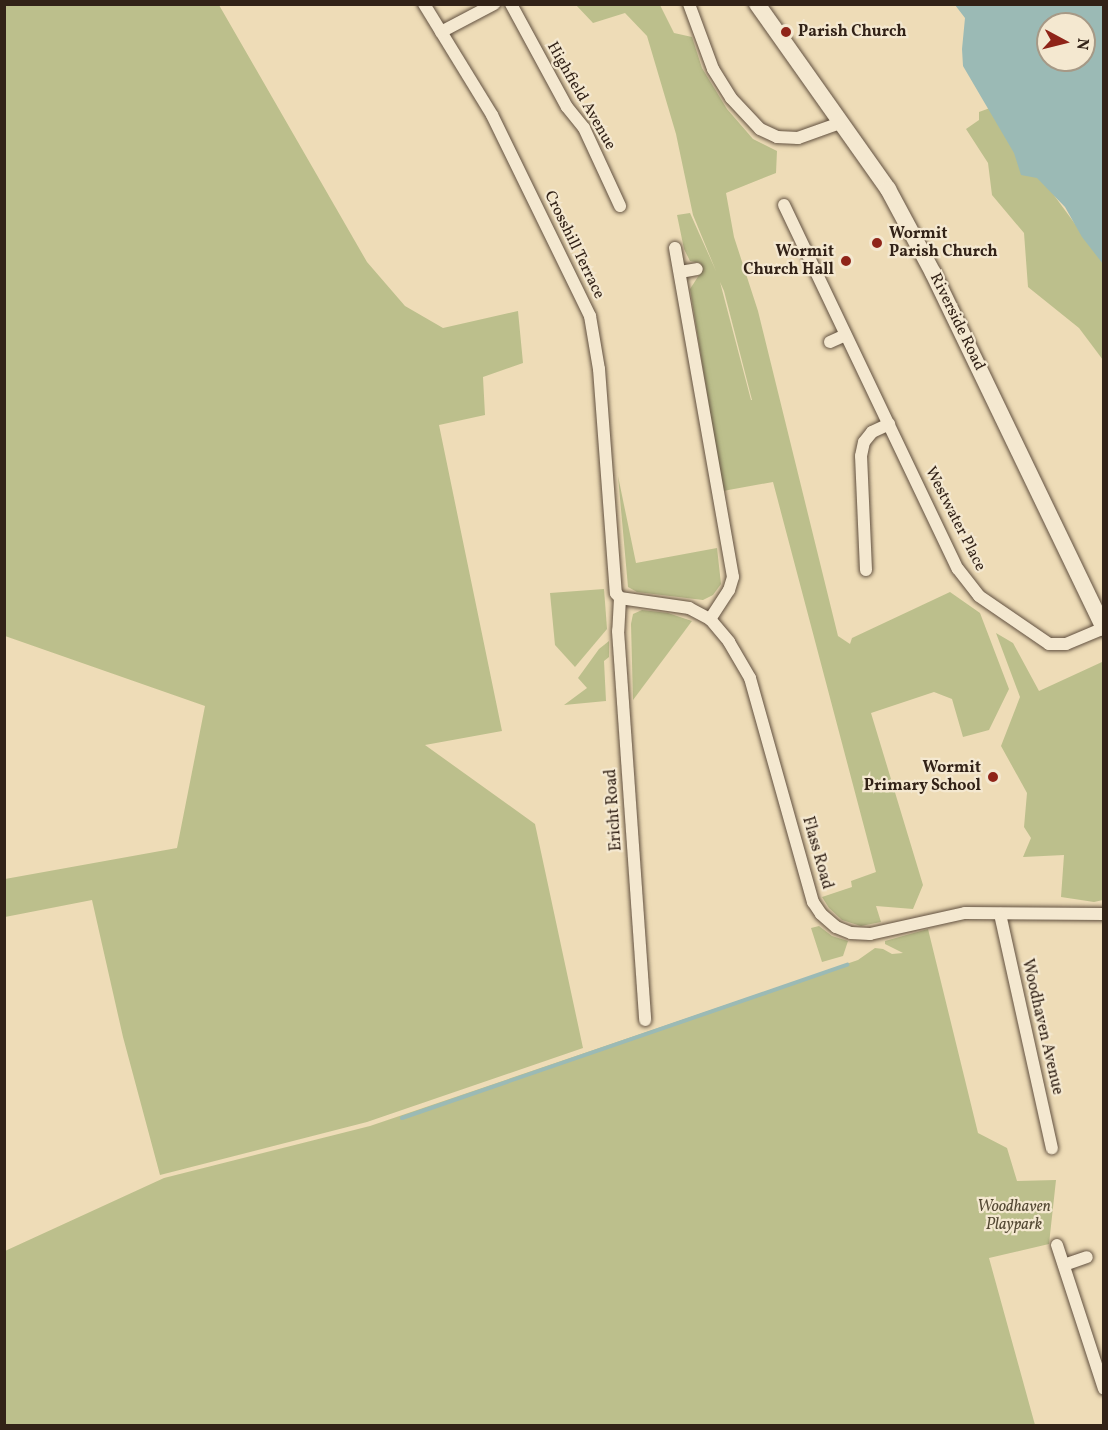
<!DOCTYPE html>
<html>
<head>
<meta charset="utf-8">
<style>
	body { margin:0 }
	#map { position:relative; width:1108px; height:1430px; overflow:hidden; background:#eedcb7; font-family:Vollkorn,serif }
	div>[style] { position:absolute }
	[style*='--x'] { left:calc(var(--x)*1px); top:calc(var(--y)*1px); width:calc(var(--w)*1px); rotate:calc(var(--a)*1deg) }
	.green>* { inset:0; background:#bcbf8c }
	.water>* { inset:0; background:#9bbab5 }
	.stream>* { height:4px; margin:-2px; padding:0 2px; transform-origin:2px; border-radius:2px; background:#9bbab5 }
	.roads { filter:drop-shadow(0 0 2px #61503f) drop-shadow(0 0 2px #61503f) }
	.street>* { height:12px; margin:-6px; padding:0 6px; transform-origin:6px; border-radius:6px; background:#f4e8d0 }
	.secondary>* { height:16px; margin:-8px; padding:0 8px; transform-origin:8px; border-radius:8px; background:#f4e8d0 }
	.dots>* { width:16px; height:16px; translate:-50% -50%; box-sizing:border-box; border:3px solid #f4e8d0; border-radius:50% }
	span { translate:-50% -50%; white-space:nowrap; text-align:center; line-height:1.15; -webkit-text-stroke:4.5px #f4e8d0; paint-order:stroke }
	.poi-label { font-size:16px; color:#322217; font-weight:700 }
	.left { translate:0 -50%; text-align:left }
	.right { translate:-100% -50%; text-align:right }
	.street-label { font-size:16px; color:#322217 }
	.park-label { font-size:16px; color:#544934; font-style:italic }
	.frame { position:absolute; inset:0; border:6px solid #322217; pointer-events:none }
	.north { position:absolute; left:1036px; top:12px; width:60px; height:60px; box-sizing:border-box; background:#f4e8d0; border:2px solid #a69986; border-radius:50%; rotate:97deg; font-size:16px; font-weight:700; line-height:24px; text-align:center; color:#322217 }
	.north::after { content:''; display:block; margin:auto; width:21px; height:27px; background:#8f2418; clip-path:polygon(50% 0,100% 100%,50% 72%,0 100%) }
</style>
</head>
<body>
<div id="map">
	<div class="green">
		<div style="clip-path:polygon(5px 4px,219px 5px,367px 262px,405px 306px,443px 328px,518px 311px,523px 363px,483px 377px,485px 415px,439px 425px,502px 731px,425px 745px,535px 824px,583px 1048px,367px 1122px,160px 1175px,123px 1037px,92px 900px,5px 917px,5px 879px,177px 848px,205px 706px,5px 636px)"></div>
		<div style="clip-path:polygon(evenodd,576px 5px,660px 5px,674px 33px,692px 37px,702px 68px,727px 109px,753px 139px,777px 151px,776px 173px,726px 193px,734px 237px,758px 311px,838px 636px,850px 644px,852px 638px,950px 592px,980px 613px,1009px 689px,989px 730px,963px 737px,952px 699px,934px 692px,871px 713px,923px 885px,913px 909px,876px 906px,881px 922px,861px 926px,842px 920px,829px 908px,822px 897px,852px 887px,851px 881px,876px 872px,773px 482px,723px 491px,690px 289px,703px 269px,700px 263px,690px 261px,684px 249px,677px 215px,690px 213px,716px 271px,693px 215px,676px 134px,647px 36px,625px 13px,593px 23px,576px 5px,720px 282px,724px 291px,752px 400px,751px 400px,720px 282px)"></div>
		<div style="clip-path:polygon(990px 108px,1103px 262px,1103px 360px,1079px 328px,1028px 287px,1024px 233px,992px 195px,988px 163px,966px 129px,979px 120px,979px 112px)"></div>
		<div style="clip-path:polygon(618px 476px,636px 563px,717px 548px,721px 584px,713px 595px,703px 600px,637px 592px,628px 587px)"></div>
		<div style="clip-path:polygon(604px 589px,607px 629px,575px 667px,555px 645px,550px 593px)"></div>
		<div style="clip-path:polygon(642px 610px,668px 613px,692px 621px,633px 700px,631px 624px,633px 614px)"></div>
		<div style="clip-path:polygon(996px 633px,1013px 643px,1039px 691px,1102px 662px,1103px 665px,1103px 900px,1094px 902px,1061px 897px,1064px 855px,1023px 857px,1031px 838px,1024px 827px,1027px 793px,1001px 746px,1020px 697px)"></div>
		<div style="clip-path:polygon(609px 641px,609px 657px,604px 661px,606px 701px,564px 705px,587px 688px,578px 678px,599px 649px)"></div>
		<div style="clip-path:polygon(819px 926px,832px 936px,848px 941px,843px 956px,822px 962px,811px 928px)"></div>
		<div style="clip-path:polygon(928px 929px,978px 1133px,1007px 1148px,1017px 1181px,1056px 1180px,1049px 1244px,989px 1258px,1035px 1425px,5px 1425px,5px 1251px,164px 1178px,370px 1126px,858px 960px,875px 948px,883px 949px,892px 954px,903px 953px,885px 944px,885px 941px)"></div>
	</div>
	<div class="water">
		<div style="clip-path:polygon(evenodd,955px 5px,1103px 5px,1103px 264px,1082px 237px,1065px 207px,1037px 178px,1021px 175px,1014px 153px,963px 66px,962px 49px,965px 18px,955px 5px,1048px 24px,1084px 24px,1084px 60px,1048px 60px,1048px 24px)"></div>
	</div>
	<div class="stream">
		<div style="--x:402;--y:1118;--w:471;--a:-19"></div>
	</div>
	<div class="roads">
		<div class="street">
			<div style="--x:424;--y:4;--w:130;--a:58.5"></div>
			<div style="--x:492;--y:115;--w:224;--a:64"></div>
			<div style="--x:590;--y:316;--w:54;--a:80.4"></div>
			<div style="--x:599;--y:369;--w:225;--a:85.7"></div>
			<div style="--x:616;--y:593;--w:6;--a:51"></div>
			<div style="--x:511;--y:4;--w:117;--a:61.5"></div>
			<div style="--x:567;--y:107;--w:27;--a:51"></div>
			<div style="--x:584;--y:128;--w:86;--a:65.2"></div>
			<div style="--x:689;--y:4;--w:69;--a:69.7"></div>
			<div style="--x:713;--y:69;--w:34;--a:58"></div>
			<div style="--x:731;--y:98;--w:42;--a:46.9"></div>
			<div style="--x:760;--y:129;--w:19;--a:25"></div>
			<div style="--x:777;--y:137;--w:21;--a:3"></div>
			<div style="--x:798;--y:138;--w:45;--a:-19.7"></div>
			<div style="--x:441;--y:32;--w:60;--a:-27.8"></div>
			<div style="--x:784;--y:205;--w:403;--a:64.5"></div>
			<div style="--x:958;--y:569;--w:34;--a:52"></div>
			<div style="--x:979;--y:596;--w:85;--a:34.4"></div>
			<div style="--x:1049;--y:644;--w:17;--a:0"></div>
			<div style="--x:1066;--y:644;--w:41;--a:-22.8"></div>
			<div style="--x:675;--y:248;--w:334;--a:80"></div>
			<div style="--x:733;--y:577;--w:14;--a:107"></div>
			<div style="--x:729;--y:590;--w:35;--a:123"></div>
			<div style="--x:680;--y:272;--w:17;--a:-10"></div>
			<div style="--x:830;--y:342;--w:17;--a:-24"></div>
			<div style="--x:866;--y:570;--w:114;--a:-92.5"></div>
			<div style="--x:861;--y:456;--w:14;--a:-78"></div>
			<div style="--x:864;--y:442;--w:13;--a:-51"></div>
			<div style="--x:872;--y:432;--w:19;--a:-25"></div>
			<div style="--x:620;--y:598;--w:70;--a:8.2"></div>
			<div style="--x:689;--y:608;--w:24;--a:28"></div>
			<div style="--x:710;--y:619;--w:30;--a:50"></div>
			<div style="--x:729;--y:642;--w:42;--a:59.7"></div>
			<div style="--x:750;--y:678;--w:233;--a:74.3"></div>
			<div style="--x:813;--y:902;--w:14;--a:56"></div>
			<div style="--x:821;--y:914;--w:20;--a:41"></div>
			<div style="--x:836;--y:927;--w:16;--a:22"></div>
			<div style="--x:851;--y:933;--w:19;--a:3"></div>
			<div style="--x:870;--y:934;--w:97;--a:-12.5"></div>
			<div style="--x:965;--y:913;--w:139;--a:0.4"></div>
			<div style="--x:620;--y:598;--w:33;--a:93"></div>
			<div style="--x:618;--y:631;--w:390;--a:86"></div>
			<div style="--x:1000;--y:914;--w:240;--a:77.5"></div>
			<div style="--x:1057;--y:1245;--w:151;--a:71.9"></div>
			<div style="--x:1064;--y:1265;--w:24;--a:-19"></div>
		</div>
		<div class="secondary">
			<div style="--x:757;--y:4;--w:227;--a:54.7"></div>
			<div style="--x:888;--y:189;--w:95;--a:61.8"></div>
			<div style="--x:933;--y:273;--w:394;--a:64.3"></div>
		</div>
	</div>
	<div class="dots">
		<div style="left:786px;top:32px;background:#8f2418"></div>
		<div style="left:877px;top:243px;background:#8f2418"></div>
		<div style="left:846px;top:261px;background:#8f2418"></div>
		<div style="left:993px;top:777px;background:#8f2418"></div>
	</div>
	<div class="poi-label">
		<span class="left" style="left:798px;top:32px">Parish Church</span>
		<span class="left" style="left:889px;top:243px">Wormit<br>Parish Church</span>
		<span class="right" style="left:834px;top:261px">Wormit<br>Church Hall</span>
		<span class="right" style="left:981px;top:777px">Wormit<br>Primary School</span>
	</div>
	<div class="street-label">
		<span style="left:581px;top:96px;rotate:60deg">Highfield Avenue</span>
		<span style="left:574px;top:245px;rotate:64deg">Crosshill Terrace</span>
		<span style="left:957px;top:322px;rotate:64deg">Riverside Road</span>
		<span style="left:955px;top:519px;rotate:63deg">Westwater Place</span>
		<span style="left:614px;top:810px;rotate:-94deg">Ericht Road</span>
		<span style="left:817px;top:853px;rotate:74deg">Flass Road</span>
		<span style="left:1042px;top:1027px;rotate:77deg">Woodhaven Avenue</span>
	</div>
	<div class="park-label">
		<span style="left:1014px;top:1216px">Woodhaven<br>Playpark</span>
	</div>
	<div class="frame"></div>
	<div class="north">N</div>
</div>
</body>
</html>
